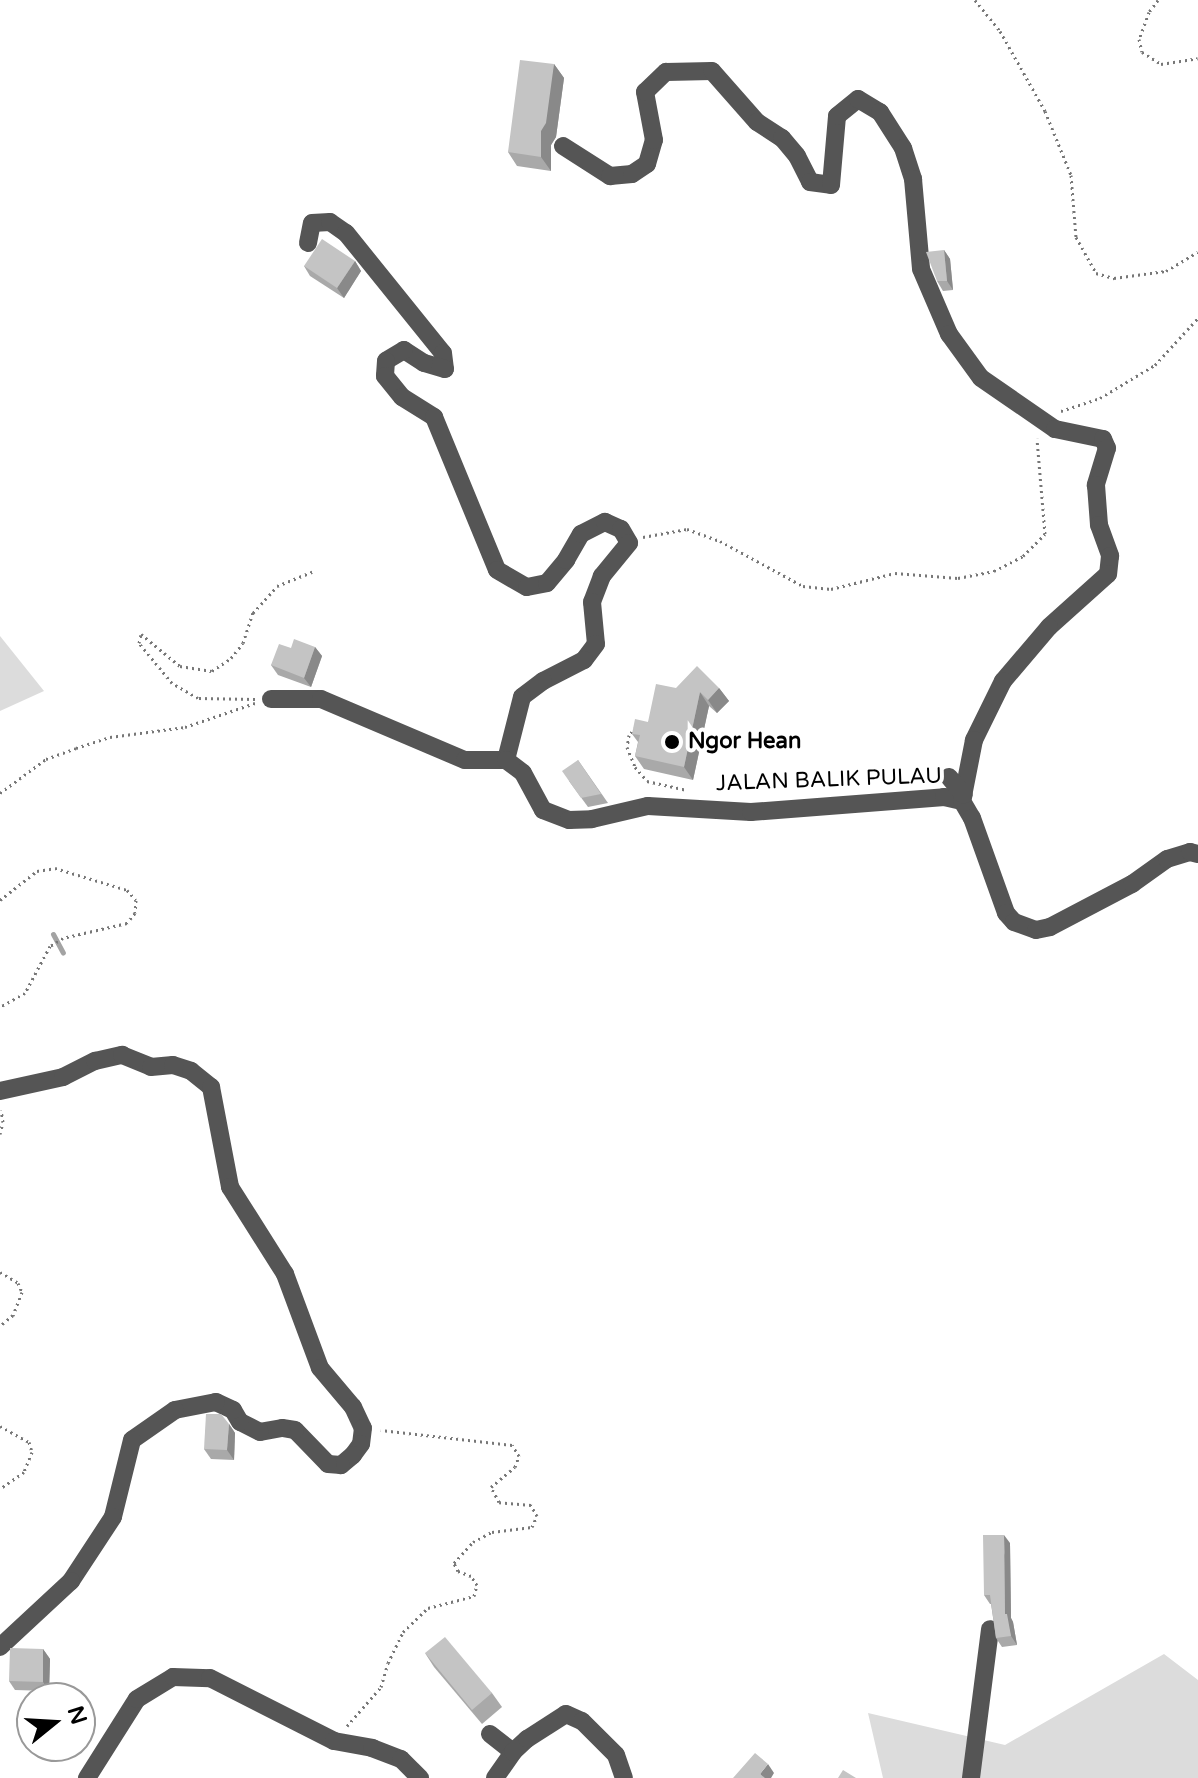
<!DOCTYPE html>
<html>
<head>
<meta charset="utf-8">
<style>
	body { margin:0 }
	#map { position:relative; width:1198px; height:1778px; overflow:hidden; background:#fff; font-family:"Varela Round",sans-serif }
	div>[style] { position:absolute }
	[style*='--x'] { left:calc(var(--x)*1px); top:calc(var(--y)*1px); width:calc(var(--w)*1px); rotate:calc(var(--a)*1deg) }
	.green>* { inset:0; background:#dcdcdc }
	.stream>* { height:5px; margin:-2.5px; padding:0 2.5px; transform-origin:2.5px; border-radius:2.5px; background:#a3a3a3 }
	.path>* { height:3px; margin-top:-1.5px; transform-origin:0; background:repeating-linear-gradient(90deg,#777 0 2px,transparent 0 6px) }
	.minor>* { height:18px; margin:-9px; padding:0 9px; transform-origin:9px; border-radius:9px; background:#555 }
	.wall>* { inset:0; background:#a9a9a9 }
	.shaded-wall>* { inset:0; background:#898989 }
	.building>* { inset:0; background:#c4c4c4 }
	.dots>* { width:22px; height:22px; translate:-50% -50%; box-sizing:border-box; border:4px solid #fff; border-radius:50% }
	span { translate:-50% -50%; white-space:nowrap; text-align:center; line-height:1.15; -webkit-text-stroke:8px #fff; paint-order:stroke }
	.poi-label { font-size:22px; color:#000; font-weight:700 }
	.left { translate:0 -50%; text-align:left }
	.street-label { font-size:22px; color:#000 }
	.north { position:absolute; left:16px; top:1682px; width:80px; height:80px; box-sizing:border-box; background:#fff; border:2px solid #999; border-radius:50%; rotate:72deg; font-size:22px; font-weight:700; line-height:32px; text-align:center; color:#000 }
	.north::after { content:''; display:block; margin:auto; width:28px; height:36px; background:#000; clip-path:polygon(50% 0,100% 100%,50% 72%,0 100%) }
</style>
</head>
<body>
<div id="map">
	<div class="green">
		<div style="clip-path:polygon(0 636px,44px 691px,0 711px)"></div>
		<div style="clip-path:polygon(1164px 1654px,1198px 1680px,1198px 1778px,883px 1778px,868px 1713px,1005px 1745px)"></div>
	</div>
	<div class="stream">
		<div style="--x:53;--y:934;--w:21;--a:62"></div>
	</div>
	<div class="path">
		<div style="--x:975;--y:0;--w:40;--a:51"></div>
		<div style="--x:1000;--y:31;--w:92;--a:60.6"></div>
		<div style="--x:1045;--y:111;--w:69;--a:67.9"></div>
		<div style="--x:1071;--y:175;--w:62;--a:85.4"></div>
		<div style="--x:1076;--y:237;--w:41;--a:60.9"></div>
		<div style="--x:1096;--y:273;--w:19;--a:16"></div>
		<div style="--x:1114;--y:278;--w:52;--a:-7.7"></div>
		<div style="--x:1166;--y:271;--w:37;--a:-31"></div>
		<div style="--x:1158;--y:0;--w:15;--a:127"></div>
		<div style="--x:1149;--y:12;--w:29;--a:110"></div>
		<div style="--x:1139;--y:39;--w:13;--a:77"></div>
		<div style="--x:1142;--y:52;--w:22;--a:32"></div>
		<div style="--x:1161;--y:64;--w:37;--a:-9"></div>
		<div style="--x:1061;--y:411;--w:41;--a:-18.4"></div>
		<div style="--x:1100;--y:398;--w:64;--a:-31"></div>
		<div style="--x:1155;--y:365;--w:64;--a:-47.5"></div>
		<div style="--x:643;--y:537;--w:45;--a:-10.3"></div>
		<div style="--x:687;--y:529;--w:35;--a:20"></div>
		<div style="--x:720;--y:541;--w:94;--a:28.5"></div>
		<div style="--x:803;--y:586;--w:28;--a:6"></div>
		<div style="--x:831;--y:589;--w:66;--a:-14"></div>
		<div style="--x:895;--y:573;--w:63;--a:4.5"></div>
		<div style="--x:958;--y:578;--w:37;--a:-11"></div>
		<div style="--x:994;--y:571;--w:33;--a:-27"></div>
		<div style="--x:1023;--y:556;--w:31;--a:-45"></div>
		<div style="--x:1045;--y:534;--w:96;--a:-94.8"></div>
		<div style="--x:255;--y:699;--w:57;--a:-179"></div>
		<div style="--x:198;--y:698;--w:30;--a:-150"></div>
		<div style="--x:172;--y:683;--w:52;--a:-129.5"></div>
		<div style="--x:139;--y:643;--w:9;--a:-77"></div>
		<div style="--x:141;--y:634;--w:50;--a:39.4"></div>
		<div style="--x:180;--y:666;--w:32;--a:9"></div>
		<div style="--x:212;--y:671;--w:23;--a:-34"></div>
		<div style="--x:231;--y:658;--w:19;--a:-51"></div>
		<div style="--x:243;--y:643;--w:32;--a:-72"></div>
		<div style="--x:253;--y:613;--w:36;--a:-48"></div>
		<div style="--x:277;--y:586;--w:38;--a:-22"></div>
		<div style="--x:636;--y:727;--w:11;--a:131"></div>
		<div style="--x:629;--y:735;--w:12;--a:99"></div>
		<div style="--x:627;--y:747;--w:22;--a:68"></div>
		<div style="--x:635;--y:767;--w:18;--a:49"></div>
		<div style="--x:647;--y:781;--w:41;--a:12.7"></div>
		<div style="--x:0;--y:793;--w:57;--a:-36.5"></div>
		<div style="--x:46;--y:759;--w:32;--a:-20"></div>
		<div style="--x:76;--y:748;--w:36;--a:-18"></div>
		<div style="--x:110;--y:737;--w:76;--a:-7.6"></div>
		<div style="--x:185;--y:727;--w:74;--a:-18.9"></div>
		<div style="--x:0;--y:900;--w:47;--a:-38.1"></div>
		<div style="--x:37;--y:871;--w:18;--a:-9"></div>
		<div style="--x:55;--y:868;--w:75;--a:17"></div>
		<div style="--x:127;--y:890;--w:13;--a:48"></div>
		<div style="--x:136;--y:900;--w:13;--a:94"></div>
		<div style="--x:135;--y:913;--w:13;--a:129"></div>
		<div style="--x:127;--y:923;--w:66;--a:166.8"></div>
		<div style="--x:63;--y:938;--w:15;--a:148"></div>
		<div style="--x:50;--y:946;--w:53;--a:118"></div>
		<div style="--x:25;--y:993;--w:29;--a:151"></div>
		<div style="--x:0;--y:1134;--w:12;--a:-76"></div>
		<div style="--x:3;--y:1122;--w:12;--a:-99"></div>
		<div style="--x:0;--y:1272;--w:21;--a:31"></div>
		<div style="--x:18;--y:1283;--w:10;--a:66"></div>
		<div style="--x:22;--y:1292;--w:25;--a:111"></div>
		<div style="--x:13;--y:1315;--w:17;--a:140"></div>
		<div style="--x:0;--y:1426;--w:33;--a:29"></div>
		<div style="--x:29;--y:1442;--w:10;--a:73"></div>
		<div style="--x:32;--y:1452;--w:22;--a:112"></div>
		<div style="--x:24;--y:1472;--w:29;--a:145"></div>
		<div style="--x:347;--y:1726;--w:52;--a:-48.9"></div>
		<div style="--x:381;--y:1687;--w:25;--a:-74"></div>
		<div style="--x:388;--y:1663;--w:34;--a:-64"></div>
		<div style="--x:403;--y:1632;--w:35;--a:-44"></div>
		<div style="--x:428;--y:1608;--w:48;--a:-14.6"></div>
		<div style="--x:474;--y:1596;--w:11;--a:-75"></div>
		<div style="--x:477;--y:1585;--w:11;--a:-124"></div>
		<div style="--x:471;--y:1576;--w:14;--a:-159"></div>
		<div style="--x:458;--y:1571;--w:9;--a:-117"></div>
		<div style="--x:454;--y:1563;--w:28;--a:-48"></div>
		<div style="--x:473;--y:1542;--w:21;--a:-28"></div>
		<div style="--x:492;--y:1532;--w:40;--a:-7.1"></div>
		<div style="--x:532;--y:1527;--w:12;--a:-66"></div>
		<div style="--x:537;--y:1516;--w:13;--a:-119"></div>
		<div style="--x:531;--y:1505;--w:32;--a:-175"></div>
		<div style="--x:499;--y:1502;--w:17;--a:-118"></div>
		<div style="--x:491;--y:1487;--w:31;--a:-40"></div>
		<div style="--x:515;--y:1467;--w:12;--a:-70"></div>
		<div style="--x:519;--y:1456;--w:13;--a:-122"></div>
		<div style="--x:512;--y:1445;--w:132;--a:-173.5"></div>
	</div>
	<div class="minor">
		<div style="--x:563;--y:146;--w:56;--a:32.6"></div>
		<div style="--x:610;--y:176;--w:22;--a:-5"></div>
		<div style="--x:632;--y:174;--w:18;--a:-34"></div>
		<div style="--x:647;--y:164;--w:25;--a:-74"></div>
		<div style="--x:654;--y:140;--w:49;--a:-100.6"></div>
		<div style="--x:645;--y:92;--w:29;--a:-44"></div>
		<div style="--x:666;--y:72;--w:46;--a:-1.2"></div>
		<div style="--x:712;--y:71;--w:68;--a:48.6"></div>
		<div style="--x:757;--y:122;--w:30;--a:33"></div>
		<div style="--x:782;--y:138;--w:23;--a:50"></div>
		<div style="--x:797;--y:156;--w:29;--a:63"></div>
		<div style="--x:810;--y:182;--w:21;--a:8"></div>
		<div style="--x:831;--y:185;--w:69;--a:-85"></div>
		<div style="--x:837;--y:116;--w:27;--a:-39"></div>
		<div style="--x:858;--y:99;--w:26;--a:31"></div>
		<div style="--x:880;--y:112;--w:43;--a:57.4"></div>
		<div style="--x:903;--y:148;--w:33;--a:72"></div>
		<div style="--x:913;--y:179;--w:90;--a:84.9"></div>
		<div style="--x:921;--y:269;--w:71;--a:66.7"></div>
		<div style="--x:949;--y:334;--w:54;--a:54"></div>
		<div style="--x:981;--y:378;--w:90;--a:34.6"></div>
		<div style="--x:1055;--y:429;--w:49;--a:11.8"></div>
		<div style="--x:1103;--y:439;--w:10;--a:66"></div>
		<div style="--x:1107;--y:448;--w:39;--a:107"></div>
		<div style="--x:1096;--y:485;--w:40;--a:85.7"></div>
		<div style="--x:1099;--y:525;--w:33;--a:70"></div>
		<div style="--x:1110;--y:556;--w:18;--a:96"></div>
		<div style="--x:1108;--y:574;--w:79;--a:138.1"></div>
		<div style="--x:1049;--y:627;--w:71;--a:130.4"></div>
		<div style="--x:1003;--y:681;--w:66;--a:116.2"></div>
		<div style="--x:974;--y:740;--w:62;--a:101.1"></div>
		<div style="--x:308;--y:243;--w:20;--a:-79"></div>
		<div style="--x:312;--y:223;--w:18;--a:-3"></div>
		<div style="--x:330;--y:222;--w:19;--a:35"></div>
		<div style="--x:346;--y:233;--w:154;--a:51.1"></div>
		<div style="--x:443;--y:353;--w:16;--a:83"></div>
		<div style="--x:445;--y:369;--w:22;--a:-164"></div>
		<div style="--x:424;--y:363;--w:24;--a:-147"></div>
		<div style="--x:404;--y:350;--w:21;--a:149"></div>
		<div style="--x:386;--y:361;--w:15;--a:94"></div>
		<div style="--x:385;--y:376;--w:27;--a:51"></div>
		<div style="--x:402;--y:397;--w:38;--a:32"></div>
		<div style="--x:434;--y:417;--w:165;--a:67.6"></div>
		<div style="--x:497;--y:570;--w:34;--a:30"></div>
		<div style="--x:527;--y:587;--w:20;--a:-11"></div>
		<div style="--x:547;--y:583;--w:30;--a:-50"></div>
		<div style="--x:566;--y:560;--w:30;--a:-60"></div>
		<div style="--x:581;--y:534;--w:27;--a:-27"></div>
		<div style="--x:605;--y:522;--w:17;--a:24"></div>
		<div style="--x:621;--y:529;--w:16;--a:60"></div>
		<div style="--x:629;--y:543;--w:43;--a:129.3"></div>
		<div style="--x:602;--y:576;--w:28;--a:111"></div>
		<div style="--x:592;--y:602;--w:42;--a:84.6"></div>
		<div style="--x:596;--y:644;--w:20;--a:127"></div>
		<div style="--x:584;--y:660;--w:46;--a:152.9"></div>
		<div style="--x:543;--y:681;--w:26;--a:143"></div>
		<div style="--x:522;--y:697;--w:65;--a:104.3"></div>
		<div style="--x:271;--y:699;--w:50;--a:0"></div>
		<div style="--x:321;--y:699;--w:156;--a:23"></div>
		<div style="--x:465;--y:760;--w:41;--a:0"></div>
		<div style="--x:506;--y:760;--w:21;--a:37"></div>
		<div style="--x:523;--y:773;--w:42;--a:61.6"></div>
		<div style="--x:543;--y:810;--w:28;--a:21"></div>
		<div style="--x:569;--y:820;--w:23;--a:-2"></div>
		<div style="--x:592;--y:819;--w:57;--a:-13.1"></div>
		<div style="--x:648;--y:806;--w:103;--a:3.3"></div>
		<div style="--x:751;--y:812;--w:194;--a:-4.4"></div>
		<div style="--x:944;--y:797;--w:18;--a:13"></div>
		<div style="--x:962;--y:801;--w:20;--a:60"></div>
		<div style="--x:972;--y:818;--w:101;--a:70.3"></div>
		<div style="--x:1006;--y:913;--w:12;--a:48"></div>
		<div style="--x:1014;--y:922;--w:23;--a:20"></div>
		<div style="--x:1036;--y:930;--w:14;--a:-12"></div>
		<div style="--x:1050;--y:927;--w:93;--a:-27.7"></div>
		<div style="--x:1132;--y:884;--w:43;--a:-35.5"></div>
		<div style="--x:1167;--y:859;--w:24;--a:-17"></div>
		<div style="--x:1190;--y:852;--w:8;--a:14"></div>
		<div style="--x:949;--y:777;--w:23;--a:50"></div>
		<div style="--x:0;--y:1091;--w:65;--a:-12.5"></div>
		<div style="--x:63;--y:1077;--w:36;--a:-27"></div>
		<div style="--x:95;--y:1061;--w:28;--a:-13"></div>
		<div style="--x:122;--y:1055;--w:31;--a:22"></div>
		<div style="--x:151;--y:1067;--w:22;--a:-5"></div>
		<div style="--x:173;--y:1065;--w:19;--a:18"></div>
		<div style="--x:191;--y:1071;--w:26;--a:39"></div>
		<div style="--x:211;--y:1087;--w:102;--a:79.2"></div>
		<div style="--x:230;--y:1187;--w:103;--a:57.7"></div>
		<div style="--x:285;--y:1274;--w:100;--a:69.6"></div>
		<div style="--x:320;--y:1368;--w:51;--a:49.8"></div>
		<div style="--x:353;--y:1407;--w:23;--a:65"></div>
		<div style="--x:363;--y:1428;--w:16;--a:97"></div>
		<div style="--x:361;--y:1444;--w:14;--a:126"></div>
		<div style="--x:353;--y:1455;--w:16;--a:140"></div>
		<div style="--x:341;--y:1465;--w:13;--a:-176"></div>
		<div style="--x:328;--y:1464;--w:47;--a:-134.1"></div>
		<div style="--x:295;--y:1430;--w:13;--a:-171"></div>
		<div style="--x:282;--y:1428;--w:22;--a:170"></div>
		<div style="--x:260;--y:1432;--w:22;--a:-153"></div>
		<div style="--x:240;--y:1422;--w:14;--a:-120"></div>
		<div style="--x:233;--y:1410;--w:19;--a:-155"></div>
		<div style="--x:216;--y:1402;--w:42;--a:169"></div>
		<div style="--x:175;--y:1410;--w:52;--a:145.1"></div>
		<div style="--x:132;--y:1440;--w:79;--a:103.9"></div>
		<div style="--x:113;--y:1517;--w:77;--a:123.3"></div>
		<div style="--x:71;--y:1581;--w:97;--a:137.1"></div>
		<div style="--x:490;--y:1734;--w:29;--a:38"></div>
		<div style="--x:87;--y:1778;--w:93;--a:-57.7"></div>
		<div style="--x:137;--y:1699;--w:42;--a:-31.4"></div>
		<div style="--x:173;--y:1677;--w:37;--a:2"></div>
		<div style="--x:210;--y:1678;--w:139;--a:26.9"></div>
		<div style="--x:334;--y:1741;--w:39;--a:10"></div>
		<div style="--x:372;--y:1748;--w:31;--a:21"></div>
		<div style="--x:401;--y:1759;--w:27;--a:45"></div>
		<div style="--x:495;--y:1778;--w:32;--a:-55"></div>
		<div style="--x:513;--y:1752;--w:19;--a:-43"></div>
		<div style="--x:527;--y:1739;--w:46;--a:-32.7"></div>
		<div style="--x:566;--y:1714;--w:17;--a:24"></div>
		<div style="--x:582;--y:1721;--w:48;--a:45"></div>
		<div style="--x:616;--y:1755;--w:24;--a:71"></div>
		<div style="--x:971;--y:1778;--w:150;--a:-82.7"></div>
	</div>
	<div class="wall">
		<div style="clip-path:polygon(554px 64px,564px 78px,556px 137px,551px 145px,551px 171px,517px 166px,508px 152px)"></div>
		<div style="clip-path:polygon(944px 250px,950px 259px,953px 290px,943px 291px,937px 281px)"></div>
		<div style="clip-path:polygon(355px 261px,361px 271px,344px 298px,310px 276px,304px 266px)"></div>
		<div style="clip-path:polygon(315px 647px,322px 656px,311px 687px,278px 675px,271px 665px,291px 648px)"></div>
		<div style="clip-path:polygon(676px 688px,719px 688px,729px 701px,717px 713px,709px 706px,693px 780px,644px 769px,635px 756px,638px 742px,632px 734px,648px 722px)"></div>
		<div style="clip-path:polygon(578px 760px,608px 803px,588px 807px,569px 781px)"></div>
		<div style="clip-path:polygon(229px 1424px,235px 1433px,234px 1460px,211px 1459px,204px 1449px)"></div>
		<div style="clip-path:polygon(1010px 1543px,1011px 1618px,1013px 1622px,1017px 1645px,1002px 1647px,996px 1638px,991px 1604px,990px 1604px,984px 1595px)"></div>
		<div style="clip-path:polygon(43px 1649px,50px 1659px,49px 1691px,15px 1690px,9px 1681px)"></div>
		<div style="clip-path:polygon(425px 1653px,492px 1693px,502px 1707px,482px 1724px,434px 1667px)"></div>
	</div>
	<div class="shaded-wall">
		<div style="clip-path:polygon(554px 64px,564px 78px,556px 137px,551px 145px,551px 171px,541px 157px,541px 131px)"></div>
		<div style="clip-path:polygon(944px 250px,950px 259px,953px 290px,947px 281px)"></div>
		<div style="clip-path:polygon(355px 261px,361px 271px,344px 298px,337px 288px)"></div>
		<div style="clip-path:polygon(315px 647px,322px 656px,311px 687px,304px 678px)"></div>
		<div style="clip-path:polygon(719px 688px,729px 701px,717px 713px,708px 700px)"></div>
		<div style="clip-path:polygon(700px 692px,709px 706px,693px 780px,684px 767px)"></div>
		<div style="clip-path:polygon(229px 1424px,235px 1433px,234px 1460px,227px 1450px)"></div>
		<div style="clip-path:polygon(1004px 1535px,1010px 1543px,1011px 1618px,1013px 1622px,1017px 1645px,1011px 1636px,1005px 1614px)"></div>
		<div style="clip-path:polygon(43px 1649px,50px 1659px,49px 1691px,43px 1682px)"></div>
		<div style="clip-path:polygon(768px 1764px,774px 1773px,771px 1778px,763px 1778px,760px 1774px)"></div>
	</div>
	<div class="building">
		<div style="clip-path:polygon(520px 60px,554px 64px,546px 123px,541px 131px,541px 157px,508px 152px)"></div>
		<div style="clip-path:polygon(322px 239px,355px 261px,337px 288px,304px 266px)"></div>
		<div style="clip-path:polygon(944px 250px,947px 281px,937px 281px,926px 252px)"></div>
		<div style="clip-path:polygon(294px 639px,315px 647px,304px 678px,271px 665px,279px 644px,291px 648px)"></div>
		<div style="clip-path:polygon(697px 666px,719px 688px,708px 700px,700px 692px,684px 767px,635px 756px,640px 735px,632px 734px,635px 719px,648px 722px,656px 684px,676px 688px)"></div>
		<div style="clip-path:polygon(578px 760px,601px 794px,581px 798px,562px 771px)"></div>
		<div style="clip-path:polygon(206px 1414px,221px 1414px,229px 1424px,227px 1450px,204px 1449px)"></div>
		<div style="clip-path:polygon(983px 1535px,1004px 1535px,1005px 1614px,1007px 1614px,1011px 1636px,996px 1638px,990px 1595px,984px 1595px)"></div>
		<div style="clip-path:polygon(445px 1637px,492px 1693px,472px 1710px,425px 1653px)"></div>
		<div style="clip-path:polygon(10px 1648px,43px 1649px,43px 1682px,9px 1681px)"></div>
		<div style="clip-path:polygon(755px 1753px,768px 1764px,760px 1774px,765px 1778px,733px 1778px)"></div>
		<div style="clip-path:polygon(843px 1770px,856px 1778px,838px 1778px)"></div>
	</div>
	<div class="dots">
		<div style="left:672px;top:742px;background:#000"></div>
	</div>
	<div class="poi-label">
		<span class="left" style="left:688px;top:742px">Ngor Hean</span>
	</div>
	<div class="street-label">
		<span style="left:829px;top:780px;rotate:-2deg">JALAN BALIK PULAU</span>
	</div>
	<div class="north">N</div>
</div>
</body>
</html>
